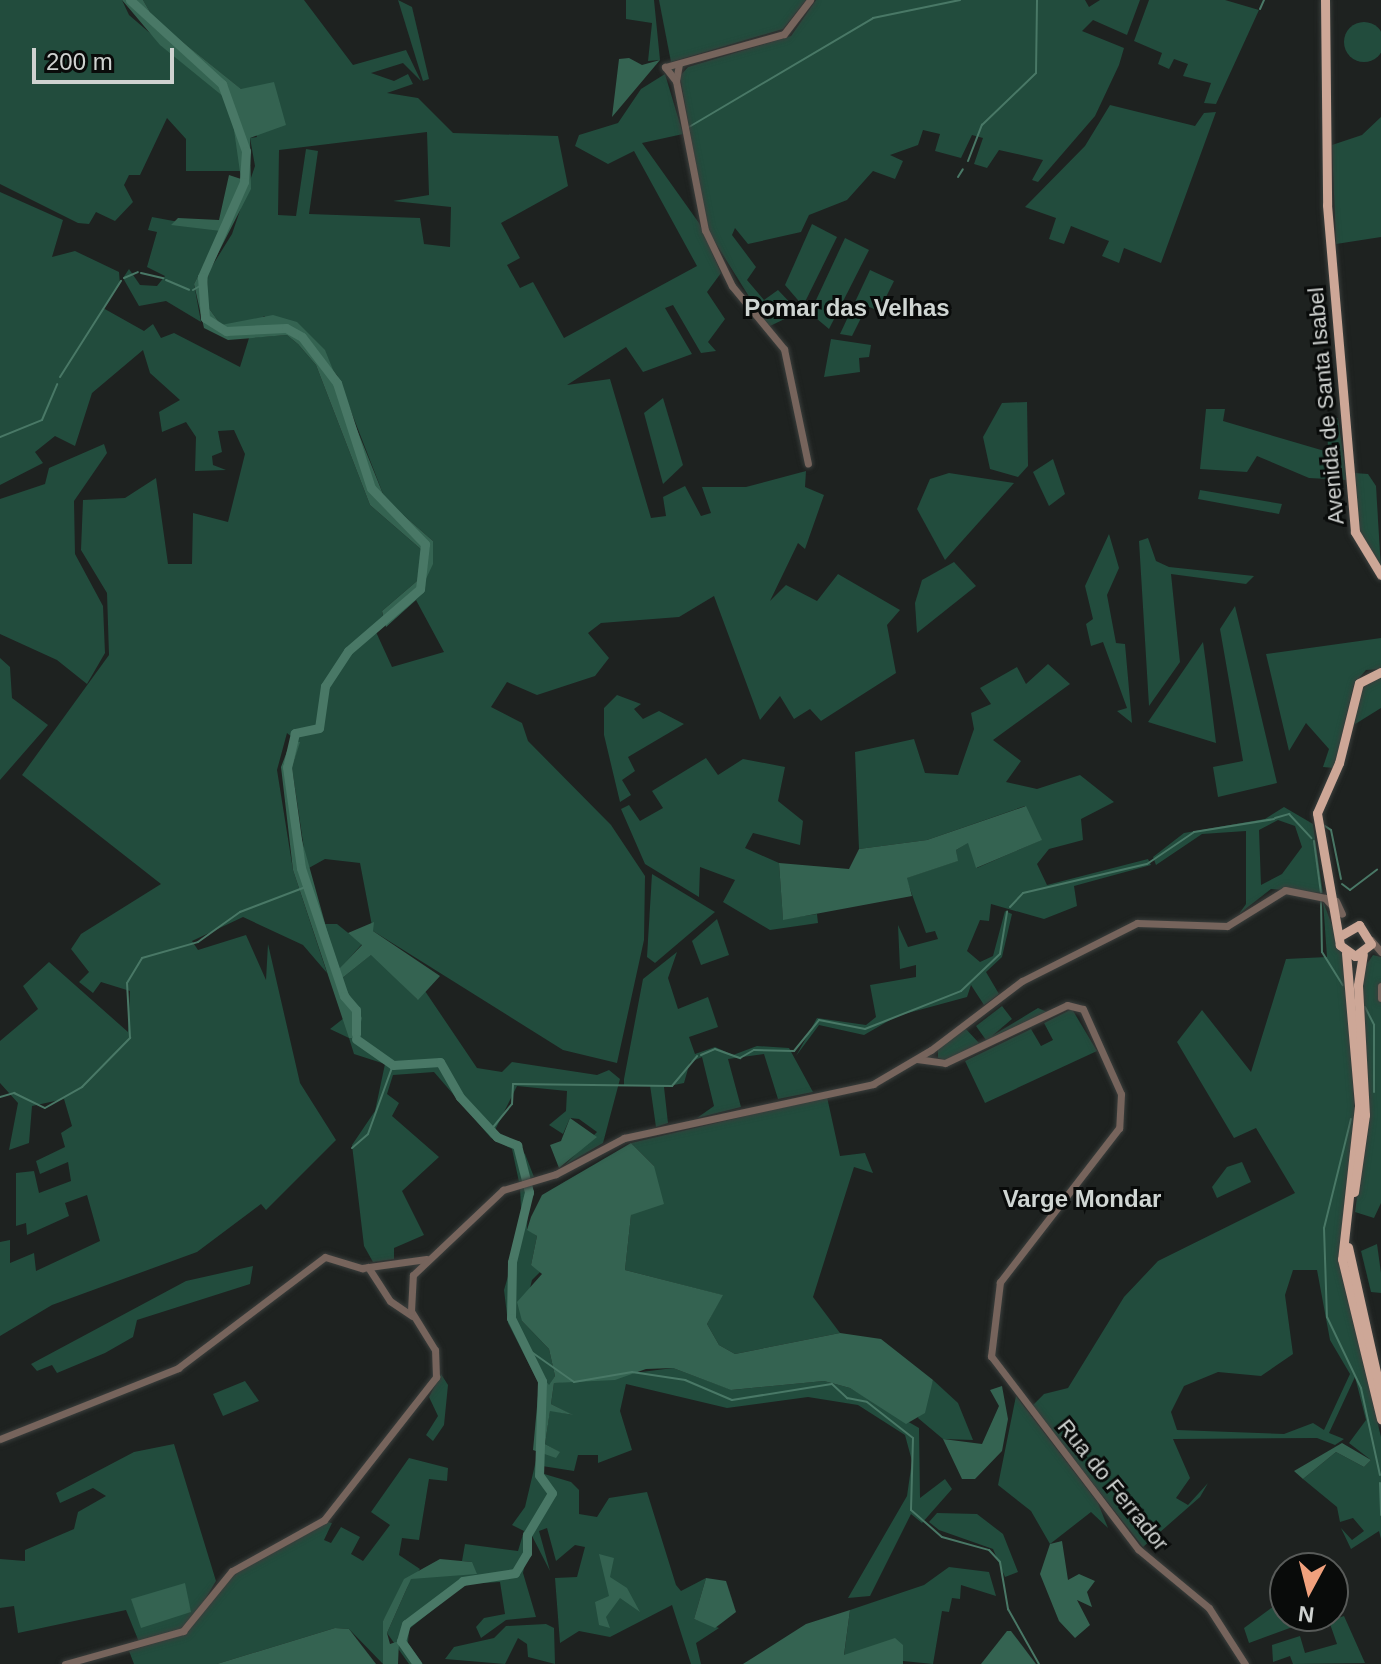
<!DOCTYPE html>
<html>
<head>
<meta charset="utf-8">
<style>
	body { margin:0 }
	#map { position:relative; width:1381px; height:1664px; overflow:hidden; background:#1e2220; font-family:Helvetica,sans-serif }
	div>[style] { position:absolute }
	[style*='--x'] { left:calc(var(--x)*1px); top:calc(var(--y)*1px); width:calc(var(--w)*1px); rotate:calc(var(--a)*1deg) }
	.green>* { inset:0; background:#224c3d }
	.round { border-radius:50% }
	.forest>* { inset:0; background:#346351 }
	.stream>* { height:2px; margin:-1px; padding:0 1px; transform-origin:1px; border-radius:1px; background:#497866 }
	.river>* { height:9px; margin:-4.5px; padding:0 4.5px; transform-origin:4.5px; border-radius:4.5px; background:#497866 }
	.roads { filter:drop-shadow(0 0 2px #3a3e3c) drop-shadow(0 0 2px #3a3e3c) }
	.tertiary>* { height:7px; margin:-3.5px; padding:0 3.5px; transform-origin:3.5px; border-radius:3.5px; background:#76645c }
	.primary>* { height:9px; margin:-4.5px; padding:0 4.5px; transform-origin:4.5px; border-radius:4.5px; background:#cda797 }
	span { translate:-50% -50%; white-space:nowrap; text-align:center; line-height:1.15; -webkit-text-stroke:6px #090b0a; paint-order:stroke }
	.street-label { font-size:22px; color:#cfd2d0 }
	.neighbourhood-label { font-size:24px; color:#cfd5d2; font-weight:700 }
	.north { position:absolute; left:1269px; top:1552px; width:80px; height:80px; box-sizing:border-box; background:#090b0a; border:2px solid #585b59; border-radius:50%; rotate:187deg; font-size:22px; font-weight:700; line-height:32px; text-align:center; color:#cfd2d0 }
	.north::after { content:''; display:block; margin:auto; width:28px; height:36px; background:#f1a17d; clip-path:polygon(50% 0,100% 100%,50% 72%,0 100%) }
	.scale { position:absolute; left:32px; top:48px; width:142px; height:36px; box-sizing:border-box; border:4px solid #cfd2d0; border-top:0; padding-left:10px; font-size:24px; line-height:28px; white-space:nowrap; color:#cfd2d0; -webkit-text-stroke:6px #090b0a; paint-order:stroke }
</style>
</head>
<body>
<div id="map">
	<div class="green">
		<div style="clip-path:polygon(0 0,122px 0,129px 15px,230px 102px,243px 171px,186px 171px,186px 139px,167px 118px,140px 175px,129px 175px,124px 185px,133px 202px,115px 221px,96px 212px,89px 224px,78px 223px,0 184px)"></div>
		<div style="clip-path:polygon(evenodd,143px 0,304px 0,353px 65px,406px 50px,421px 81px,403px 63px,371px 73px,394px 81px,408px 74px,413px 84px,387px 93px,418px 98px,453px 133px,558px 136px,568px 186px,501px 223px,520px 258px,507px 265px,520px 288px,533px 282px,564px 338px,697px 266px,634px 151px,608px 164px,575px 146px,579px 135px,618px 123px,641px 89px,665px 74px,683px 134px,642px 143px,699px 223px,721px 273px,707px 292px,725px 319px,708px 342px,716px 351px,701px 353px,673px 305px,665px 308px,692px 354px,643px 372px,626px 347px,567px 385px,610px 379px,651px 518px,666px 516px,663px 497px,685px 486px,701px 516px,711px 513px,702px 487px,746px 487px,806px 471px,805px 487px,824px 495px,805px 549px,798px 543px,770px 601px,786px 585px,817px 601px,838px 574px,900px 610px,887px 625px,896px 673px,821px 721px,810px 709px,794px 719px,780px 696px,760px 720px,714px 596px,679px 617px,601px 623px,588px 633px,609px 658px,595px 676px,537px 695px,507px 682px,491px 707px,522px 723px,528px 741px,611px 825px,645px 876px,644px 940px,617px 1063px,563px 1050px,373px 931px,360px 863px,325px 859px,307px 869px,292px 768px,299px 743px,287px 733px,277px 770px,293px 870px,327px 973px,303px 945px,243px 917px,192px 941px,198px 950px,246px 935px,266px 980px,268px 944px,300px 1083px,336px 1140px,266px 1210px,261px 1204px,197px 1252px,52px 1305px,0 1336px,0 1242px,10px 1240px,10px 1263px,34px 1253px,36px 1271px,100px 1241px,87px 1195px,65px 1203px,69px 1216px,27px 1235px,26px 1223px,16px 1226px,16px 1173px,34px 1171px,39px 1193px,71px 1181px,68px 1162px,40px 1174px,36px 1161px,65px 1147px,61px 1133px,72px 1126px,64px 1099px,32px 1106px,29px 1143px,9px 1150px,18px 1103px,0 1083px,0 1041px,38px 1009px,23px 986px,49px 962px,128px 1032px,130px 991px,101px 982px,93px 993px,79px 982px,89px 972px,71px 949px,81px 934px,161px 884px,22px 775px,109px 655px,107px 593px,81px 550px,83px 500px,125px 498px,156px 478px,168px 564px,192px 564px,193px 513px,228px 522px,245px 454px,234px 430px,218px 431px,222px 452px,212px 456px,213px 465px,226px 470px,195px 471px,196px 437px,186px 422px,162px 432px,159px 412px,180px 400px,150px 373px,143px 350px,92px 393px,75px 446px,55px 436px,35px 452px,43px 463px,0 485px,0 192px,63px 220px,52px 257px,75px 251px,119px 272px,120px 284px,103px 308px,144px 331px,153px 324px,161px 338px,174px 333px,240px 367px,249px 338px,287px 335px,298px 344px,316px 365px,370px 505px,423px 551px,417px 581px,382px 611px,385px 625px,376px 632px,392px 667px,444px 652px,416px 600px,433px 541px,385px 499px,337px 375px,264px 316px,257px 324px,221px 325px,205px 303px,209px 271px,232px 234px,255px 166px,250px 138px,257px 137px,242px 90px,154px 19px,143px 0,427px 132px,429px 195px,393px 201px,451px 207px,450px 247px,424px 244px,420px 218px,309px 214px,318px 151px,306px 149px,296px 216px,278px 215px,279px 150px,427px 132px)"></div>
		<div style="clip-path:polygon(398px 0,412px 7px,429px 79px,423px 81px)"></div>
		<div style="clip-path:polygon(626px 0,654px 0,660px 60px,648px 61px,652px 23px,626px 19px)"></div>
		<div style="clip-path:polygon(659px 0,806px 0,783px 29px,671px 62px)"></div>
		<div style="clip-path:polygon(816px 0,1085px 0,1089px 7px,1100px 0,1140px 0,1127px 35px,1093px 20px,1082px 31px,1124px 48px,1119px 65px,1095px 116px,1038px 182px,1032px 180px,1043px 160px,999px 150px,987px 168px,974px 164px,983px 138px,972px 135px,961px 158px,935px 151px,940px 134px,923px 130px,918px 145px,890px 155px,903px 161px,895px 179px,873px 171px,847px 200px,809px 215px,801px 232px,748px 244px,735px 228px,732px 235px,756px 267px,747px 280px,764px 300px,778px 290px,799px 312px,768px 327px,708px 231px,680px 76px,688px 67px,791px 36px)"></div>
		<div style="clip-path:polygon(1149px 0,1225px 0,1259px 10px,1216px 104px,1204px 103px,1211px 83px,1183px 76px,1188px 64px,1174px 59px,1169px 69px,1158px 64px,1162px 53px,1134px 41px)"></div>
		<div class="round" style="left:1344px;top:22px;width:40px;height:40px"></div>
		<div style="clip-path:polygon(1110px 105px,1195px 126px,1204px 113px,1216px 112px,1161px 263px,1124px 248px,1119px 263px,1102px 256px,1109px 241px,1071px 226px,1064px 244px,1049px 239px,1056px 218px,1025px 207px,1085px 146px)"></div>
		<div style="clip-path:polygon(1381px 117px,1381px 237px,1336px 244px,1332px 145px,1362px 135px)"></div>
		<div style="clip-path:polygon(152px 217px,222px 230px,194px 284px,201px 322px,166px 301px,139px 306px,123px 278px,129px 269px,140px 285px,157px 286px,165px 276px,147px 267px,157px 232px,148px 230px)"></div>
		<div style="clip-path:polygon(812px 224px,837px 237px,803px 306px,785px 285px)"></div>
		<div style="clip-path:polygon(845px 238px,869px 250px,829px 329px,810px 313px)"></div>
		<div style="clip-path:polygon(870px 270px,894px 281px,879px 311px,867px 306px,852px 336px,840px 334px)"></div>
		<div style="clip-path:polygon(831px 339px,871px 345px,869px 357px,859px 358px,860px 372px,824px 377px)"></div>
		<div style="clip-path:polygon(663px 398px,683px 465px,663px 484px,644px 413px)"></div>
		<div style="clip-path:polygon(1027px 402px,1028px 466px,1018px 477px,990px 469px,983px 437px,1002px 403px)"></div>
		<div style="clip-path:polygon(1206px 409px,1225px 409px,1223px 421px,1328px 452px,1327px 417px,1338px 418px,1347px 480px,1309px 478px,1257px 456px,1247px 472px,1200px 469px)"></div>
		<div style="clip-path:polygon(104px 444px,107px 453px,74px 501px,75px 554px,103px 606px,105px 653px,87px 684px,57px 660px,0 634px,0 499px,45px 484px,49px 468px)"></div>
		<div style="clip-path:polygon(1053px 459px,1065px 494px,1049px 506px,1033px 472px)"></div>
		<div style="clip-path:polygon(949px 473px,1014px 483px,945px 560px,917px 509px,930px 479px)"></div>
		<div style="clip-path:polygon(1354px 473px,1368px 474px,1376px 486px,1381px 570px,1360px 539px)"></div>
		<div style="clip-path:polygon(1200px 490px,1282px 504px,1279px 514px,1198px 499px)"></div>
		<div style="clip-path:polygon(1109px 534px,1119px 568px,1107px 595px,1116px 643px,1125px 644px,1132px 723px,1117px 711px,1127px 708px,1103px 642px,1091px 646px,1086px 624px,1093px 619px,1085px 586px)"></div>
		<div style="clip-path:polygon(1148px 538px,1156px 561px,1169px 567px,1254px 576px,1246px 584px,1171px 574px,1180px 662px,1149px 706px,1139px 541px)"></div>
		<div style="clip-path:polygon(954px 562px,976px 586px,917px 633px,915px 603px,922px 580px)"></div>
		<div style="clip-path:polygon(1235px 606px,1277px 783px,1218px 797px,1213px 767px,1243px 761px,1220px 629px)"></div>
		<div style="clip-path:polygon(1381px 638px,1381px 669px,1366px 670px,1354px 684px,1334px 768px,1323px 767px,1329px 749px,1306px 723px,1289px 751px,1266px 654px)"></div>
		<div style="clip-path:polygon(1203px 642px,1207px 671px,1216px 743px,1148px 722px)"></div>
		<div style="clip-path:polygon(0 658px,10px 667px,12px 698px,48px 725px,0 780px)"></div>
		<div style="clip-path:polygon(1048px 664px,1070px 684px,993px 740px,1021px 761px,1006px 782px,1037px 789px,1080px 775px,1114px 802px,1081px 819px,1083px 840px,1049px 849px,1037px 864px,1047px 885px,1148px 859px,1151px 865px,1074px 886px,1077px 906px,1044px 919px,991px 904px,989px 921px,980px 920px,967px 951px,980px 962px,993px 956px,1005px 911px,1012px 914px,1002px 957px,986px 972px,999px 994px,984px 1005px,971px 985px,967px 997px,897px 1016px,864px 1035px,819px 1025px,796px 1056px,817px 1018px,866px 1025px,876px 1017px,870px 985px,916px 977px,916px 965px,900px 969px,898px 925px,908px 947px,938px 939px,935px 931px,926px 933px,906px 878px,957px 861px,956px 850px,969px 842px,977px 868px,1041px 840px,1025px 806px,927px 840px,859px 849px,855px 752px,914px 739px,925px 773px,958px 775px,974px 729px,971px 713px,991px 704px,980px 688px,1017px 667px,1026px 684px)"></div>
		<div style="clip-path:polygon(1381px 676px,1381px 708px,1352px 726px,1362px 684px)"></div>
		<div style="clip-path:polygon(617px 695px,641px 704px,634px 709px,643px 719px,659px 711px,684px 724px,628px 757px,635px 771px,622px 780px,631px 795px,620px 802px,604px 735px,604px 708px)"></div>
		<div style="clip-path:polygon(706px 758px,718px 775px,743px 759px,785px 767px,778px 801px,803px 821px,800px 845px,753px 833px,745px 848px,779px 863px,783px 919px,817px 914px,818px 923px,770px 930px,723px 902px,735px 880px,700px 867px,699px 897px,645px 864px,621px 809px,629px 805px,640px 821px,663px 808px,652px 791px)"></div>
		<div style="clip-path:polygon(evenodd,1284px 807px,1313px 824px,1323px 893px,1271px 889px,1239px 914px,1246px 904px,1246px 831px,1202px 834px,1156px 865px,1153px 857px,1184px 833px,1265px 819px,1284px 807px,1278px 820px,1295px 826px,1302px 847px,1282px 874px,1261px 885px,1259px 830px,1278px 820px)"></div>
		<div style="clip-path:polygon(652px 874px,715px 912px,655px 963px,647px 957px)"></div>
		<div style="clip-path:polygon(evenodd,1323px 901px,1345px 960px,1355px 1117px,1339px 1263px,1381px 1437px,1381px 1539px,1379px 1531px,1351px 1549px,1341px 1528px,1352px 1540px,1364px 1531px,1353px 1518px,1340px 1522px,1337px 1507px,1303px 1479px,1336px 1452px,1364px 1467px,1371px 1460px,1349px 1443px,1366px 1420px,1355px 1377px,1329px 1433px,1344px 1439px,1335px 1445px,1317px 1438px,1173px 1439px,1190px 1478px,1176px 1498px,1188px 1505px,1208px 1483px,1200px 1497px,1143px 1547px,1032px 1406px,1044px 1394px,1068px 1388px,1124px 1297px,1158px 1261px,1295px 1193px,1256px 1128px,1234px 1138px,1177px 1042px,1202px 1010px,1251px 1072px,1286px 959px,1327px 957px,1323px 901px,1293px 1270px,1317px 1270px,1330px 1340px,1350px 1374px,1324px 1430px,1313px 1423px,1284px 1434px,1177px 1430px,1171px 1412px,1184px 1386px,1218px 1372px,1261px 1376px,1293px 1354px,1285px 1295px,1293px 1270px)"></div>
		<div style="clip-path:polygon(717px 919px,729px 955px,701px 965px,692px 941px)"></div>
		<div style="clip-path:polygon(322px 924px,337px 924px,362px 944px,338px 971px)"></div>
		<div style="clip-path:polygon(677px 952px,668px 978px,678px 1009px,708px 997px,718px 1027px,689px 1037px,695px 1054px,715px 1047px,733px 1055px,757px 1046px,789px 1048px,813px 1092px,778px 1099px,764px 1054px,728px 1059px,741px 1107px,697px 1118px,714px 1106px,702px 1057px,690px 1062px,684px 1083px,664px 1087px,668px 1123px,656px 1127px,650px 1085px,624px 1086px,624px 1079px,643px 979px)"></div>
		<div style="clip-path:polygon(372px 954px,417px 999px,425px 991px,477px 1068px,502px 1072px,512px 1062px,597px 1075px,609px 1070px,620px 1079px,603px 1143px,565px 1165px,597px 1132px,579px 1119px,570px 1118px,563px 1134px,549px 1125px,566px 1111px,567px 1091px,517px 1086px,495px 1130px,525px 1154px,534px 1177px,519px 1182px,512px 1149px,491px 1138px,434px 1072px,393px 1075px,387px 1094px,399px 1103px,392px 1116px,439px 1157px,402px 1191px,424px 1235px,394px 1248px,394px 1259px,373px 1262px,364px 1246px,352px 1145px,375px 1111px,385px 1064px,354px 1054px,349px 1038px,330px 1029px,344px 1018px,350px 1035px,360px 1015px,341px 979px)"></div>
		<div style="clip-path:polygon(1373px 955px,1381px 957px,1381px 1203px,1374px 1218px,1355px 1212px,1369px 1103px,1362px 971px)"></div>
		<div style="clip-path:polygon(1002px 1006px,1012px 1019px,992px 1036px,1038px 1008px,1047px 1012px,946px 1060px,938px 1058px,938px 1049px,965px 1028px,979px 1043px,986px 1040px,976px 1026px)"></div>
		<div style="clip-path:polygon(1072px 1009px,1097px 1051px,985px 1103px,965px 1061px,1031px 1029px,1041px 1046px,1053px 1040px,1044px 1023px)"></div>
		<div style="clip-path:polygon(827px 1097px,840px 1156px,865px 1153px,873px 1173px,854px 1167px,813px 1297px,840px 1333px,735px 1354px,719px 1345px,707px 1324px,722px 1295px,625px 1270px,631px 1215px,654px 1166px,631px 1143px)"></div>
		<div style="clip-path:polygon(1242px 1162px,1251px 1182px,1217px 1198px,1212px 1187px,1227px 1167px)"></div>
		<div style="clip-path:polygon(529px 1185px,527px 1229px,537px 1236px,531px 1265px,543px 1269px,532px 1280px,522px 1321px,549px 1349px,555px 1376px,549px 1386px,539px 1376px,538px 1382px,508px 1323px,504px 1290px,522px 1228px,520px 1188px)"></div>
		<div style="clip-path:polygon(1377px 1244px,1381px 1273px,1381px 1293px,1371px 1292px,1361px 1251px)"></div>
		<div style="clip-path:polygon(253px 1266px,250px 1284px,137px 1320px,133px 1337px,105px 1353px,57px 1373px,52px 1365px,37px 1371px,31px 1364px,186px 1281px)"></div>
		<div style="clip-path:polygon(673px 1368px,732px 1390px,824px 1381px,850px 1388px,919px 1428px,920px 1498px,945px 1479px,952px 1489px,922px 1523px,911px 1514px,870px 1596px,848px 1598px,907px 1496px,912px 1461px,905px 1435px,858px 1405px,808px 1397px,727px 1408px,626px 1384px,620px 1411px,632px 1450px,598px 1463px,598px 1455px,578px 1455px,574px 1471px,542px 1466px,541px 1473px,571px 1482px,579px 1490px,579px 1514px,597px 1517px,609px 1498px,647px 1492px,676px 1585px,681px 1591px,706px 1578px,694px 1619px,719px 1628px,696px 1643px,701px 1664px,691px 1664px,672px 1605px,610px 1637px,579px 1631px,560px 1643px,555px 1578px,577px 1577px,585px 1547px,575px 1545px,556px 1561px,547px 1528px,539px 1531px,550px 1571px,531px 1534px,523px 1573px,536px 1617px,506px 1620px,481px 1638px,476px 1627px,484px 1618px,505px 1614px,500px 1582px,465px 1584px,409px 1629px,408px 1643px,423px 1664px,409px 1664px,387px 1633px,411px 1579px,472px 1562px,462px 1561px,465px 1544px,518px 1551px,524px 1531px,512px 1525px,525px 1507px,538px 1452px,559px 1452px,545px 1444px,550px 1410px,572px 1415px,551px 1404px,554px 1383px)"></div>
		<div style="clip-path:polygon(441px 1374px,448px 1385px,444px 1425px,433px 1441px,426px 1435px,438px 1416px,429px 1397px)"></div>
		<div style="clip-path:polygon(933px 1380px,958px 1403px,973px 1440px,943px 1439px,918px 1418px)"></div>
		<div style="clip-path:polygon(245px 1381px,259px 1401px,223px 1416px,213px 1394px)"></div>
		<div style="clip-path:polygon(1016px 1396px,1098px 1503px,1108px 1528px,1091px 1512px,1050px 1544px,1031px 1511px,998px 1485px)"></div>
		<div style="clip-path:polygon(174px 1444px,216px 1581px,194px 1618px,177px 1632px,139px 1642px,126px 1610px,18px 1633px,14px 1606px,0 1608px,0 1559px,25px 1561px,25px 1550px,74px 1529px,78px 1512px,106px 1496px,93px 1488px,60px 1503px,56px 1493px,134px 1452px)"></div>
		<div style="clip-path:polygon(409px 1458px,448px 1468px,447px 1481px,429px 1479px,419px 1540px,402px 1538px,399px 1555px,420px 1569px,383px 1621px,383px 1664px,349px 1629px,335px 1628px,217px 1664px,134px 1664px,129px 1651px,182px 1635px,229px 1577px,327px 1522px,332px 1523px,324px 1540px,331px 1543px,341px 1527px,360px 1537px,351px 1554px,363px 1561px,390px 1525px,371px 1512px)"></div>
		<div style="clip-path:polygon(937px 1513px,977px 1514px,1003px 1534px,1018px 1572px,1005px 1577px,993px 1549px,939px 1530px,929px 1522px)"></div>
		<div style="clip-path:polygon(949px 1567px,989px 1572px,996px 1596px,961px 1585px,960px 1599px,952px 1598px,949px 1612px,942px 1611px,933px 1664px,903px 1661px,903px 1645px,844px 1656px,850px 1610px,924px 1585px)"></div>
		<div style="clip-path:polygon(1285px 1598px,1285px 1616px,1296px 1616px,1298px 1625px,1249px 1643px,1244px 1628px)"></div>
		<div style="clip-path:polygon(1344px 1616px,1365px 1663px,1293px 1664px,1290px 1656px,1273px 1662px,1272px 1645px,1300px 1636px,1305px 1653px,1337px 1644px,1329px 1621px)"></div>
		<div style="clip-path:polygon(546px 1624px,554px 1628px,555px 1664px,528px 1657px,527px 1644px,518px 1638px,505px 1664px,445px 1659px,454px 1647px,494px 1638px,506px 1626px)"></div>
	</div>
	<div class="forest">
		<div style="clip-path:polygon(122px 0,143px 0,154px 19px,241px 89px,274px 82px,286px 125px,250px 138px,251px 189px,209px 271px,205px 303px,221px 325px,273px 315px,297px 322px,325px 350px,385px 499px,433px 541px,433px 564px,416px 600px,386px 627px,382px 611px,417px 581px,423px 551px,370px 505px,316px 365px,298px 344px,287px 335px,228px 340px,204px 328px,194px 284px,221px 231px,171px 225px,178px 218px,219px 220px,229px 175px,241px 179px,230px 102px,160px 45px)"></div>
		<div style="clip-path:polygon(629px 58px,642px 65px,660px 60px,612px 117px,619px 59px)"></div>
		<div style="clip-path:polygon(291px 741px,300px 742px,292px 768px,298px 826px,338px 970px,362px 945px,348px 933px,374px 922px,373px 931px,440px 976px,418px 1000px,371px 955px,341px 979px,362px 1018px,357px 1038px,349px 1038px,293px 870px,281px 767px)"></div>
		<div style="clip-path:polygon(1026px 806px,1042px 840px,976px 868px,968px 843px,956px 850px,958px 861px,907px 878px,912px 896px,783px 920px,779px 863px,849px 869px,859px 849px,927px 840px)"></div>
		<div style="clip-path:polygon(570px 1118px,597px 1137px,559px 1168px,550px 1145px,561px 1141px)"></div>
		<div style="clip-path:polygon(631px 1143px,654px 1166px,664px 1204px,631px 1215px,625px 1270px,723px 1295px,707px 1324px,719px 1345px,735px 1354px,840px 1333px,881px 1339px,933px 1380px,925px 1413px,906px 1424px,850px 1388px,824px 1381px,731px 1390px,673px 1368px,646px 1369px,615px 1380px,554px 1383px,551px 1404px,573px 1415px,550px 1411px,545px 1444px,560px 1452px,556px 1458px,533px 1450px,540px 1374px,549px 1385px,555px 1376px,549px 1349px,522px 1321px,517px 1302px,542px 1274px,531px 1265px,537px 1236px,527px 1230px,531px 1217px,542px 1195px)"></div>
		<div style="clip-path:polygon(1002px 1386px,1008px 1419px,1002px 1451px,975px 1479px,962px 1479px,943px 1439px,982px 1444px,999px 1406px,990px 1390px)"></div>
		<div style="clip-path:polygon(1342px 1443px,1371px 1460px,1364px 1467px,1336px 1452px,1303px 1479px,1294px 1471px)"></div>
		<div style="clip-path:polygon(1062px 1541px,1068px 1580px,1079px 1574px,1095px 1581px,1087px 1592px,1092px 1607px,1077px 1600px,1090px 1625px,1075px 1638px,1059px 1621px,1040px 1574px,1050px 1544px)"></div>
		<div style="clip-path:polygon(599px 1554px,614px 1558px,610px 1577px,627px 1588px,640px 1612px,620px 1598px,606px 1617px,610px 1628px,599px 1625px,595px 1602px,609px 1596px)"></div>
		<div style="clip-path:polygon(440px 1559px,472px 1562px,477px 1574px,411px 1579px,387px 1633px,390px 1644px,399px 1641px,398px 1664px,383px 1664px,383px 1621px,404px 1579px)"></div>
		<div style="clip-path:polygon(706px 1578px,726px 1581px,736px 1612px,715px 1628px,694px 1619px)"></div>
		<div style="clip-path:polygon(185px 1583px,191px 1612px,141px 1628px,131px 1599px)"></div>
		<div style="clip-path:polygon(850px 1610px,844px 1655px,895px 1638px,903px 1645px,903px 1664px,743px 1664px,806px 1624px)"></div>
		<div style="clip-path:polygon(335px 1628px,349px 1629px,376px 1664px,217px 1664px)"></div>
		<div style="clip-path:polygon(1007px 1631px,1011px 1631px,1036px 1664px,981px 1664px)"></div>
	</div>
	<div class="stream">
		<div style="--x:1260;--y:9;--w:10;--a:-66"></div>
		<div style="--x:689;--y:127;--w:214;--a:-30.6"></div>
		<div style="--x:873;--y:18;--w:89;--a:-11.7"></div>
		<div style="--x:968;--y:161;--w:39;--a:-69"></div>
		<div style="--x:982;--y:125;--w:75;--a:-43.9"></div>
		<div style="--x:1036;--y:73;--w:73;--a:-89.2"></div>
		<div style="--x:958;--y:177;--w:9;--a:-58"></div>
		<div style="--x:141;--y:273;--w:23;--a:13"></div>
		<div style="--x:124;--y:278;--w:15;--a:-23"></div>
		<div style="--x:166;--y:280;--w:25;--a:23"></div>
		<div style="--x:193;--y:290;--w:8;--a:-30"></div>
		<div style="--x:60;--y:377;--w:114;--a:-57.6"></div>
		<div style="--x:0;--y:437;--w:45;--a:-22"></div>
		<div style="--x:42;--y:420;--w:39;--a:-67"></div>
		<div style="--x:1275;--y:818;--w:15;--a:-16"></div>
		<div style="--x:1289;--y:814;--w:33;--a:47"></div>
		<div style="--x:1322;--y:824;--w:11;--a:34"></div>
		<div style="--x:1331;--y:830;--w:50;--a:78.5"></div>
		<div style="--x:1314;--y:841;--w:52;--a:82.3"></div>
		<div style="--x:1342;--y:884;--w:10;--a:37"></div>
		<div style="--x:1350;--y:890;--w:34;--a:-37"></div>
		<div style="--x:1321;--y:901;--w:51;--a:88.9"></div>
		<div style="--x:1322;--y:952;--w:39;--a:58"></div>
		<div style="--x:1010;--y:907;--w:19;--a:-47"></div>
		<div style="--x:1023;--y:893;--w:127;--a:-13.2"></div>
		<div style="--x:1147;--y:864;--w:57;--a:-34.2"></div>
		<div style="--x:1194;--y:832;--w:81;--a:-9.2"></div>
		<div style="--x:1365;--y:1007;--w:20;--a:63"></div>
		<div style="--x:1374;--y:1025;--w:67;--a:90"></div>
		<div style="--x:701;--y:1055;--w:15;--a:-23"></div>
		<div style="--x:715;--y:1049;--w:27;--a:20"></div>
		<div style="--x:740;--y:1058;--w:16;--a:-30"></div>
		<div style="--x:754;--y:1050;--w:40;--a:1.4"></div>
		<div style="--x:794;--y:1051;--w:40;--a:-51"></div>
		<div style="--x:819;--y:1020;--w:47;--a:11.1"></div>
		<div style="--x:865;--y:1029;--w:103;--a:-21.6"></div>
		<div style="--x:961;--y:991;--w:54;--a:-43.5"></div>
		<div style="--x:1000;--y:954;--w:43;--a:-80.5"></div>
		<div style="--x:0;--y:1097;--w:15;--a:-16"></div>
		<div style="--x:14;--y:1093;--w:34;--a:26"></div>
		<div style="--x:45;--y:1108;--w:43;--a:-29.6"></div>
		<div style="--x:82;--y:1087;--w:69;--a:-45.6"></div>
		<div style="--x:130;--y:1038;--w:55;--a:-93.1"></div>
		<div style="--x:127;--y:983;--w:29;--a:-59"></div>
		<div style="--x:142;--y:958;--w:58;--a:-15.9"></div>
		<div style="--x:198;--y:942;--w:52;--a:-35.5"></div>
		<div style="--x:240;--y:912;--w:73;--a:-20.9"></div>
		<div style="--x:1351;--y:1119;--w:112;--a:103.9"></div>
		<div style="--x:1324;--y:1228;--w:89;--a:88.1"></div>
		<div style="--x:1327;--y:1317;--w:79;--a:64.4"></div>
		<div style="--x:1361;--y:1388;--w:89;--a:77.7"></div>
		<div style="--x:490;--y:1131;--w:35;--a:-51"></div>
		<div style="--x:512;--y:1104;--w:20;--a:-87"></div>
		<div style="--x:513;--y:1084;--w:159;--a:0.7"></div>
		<div style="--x:672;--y:1086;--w:39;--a:-50"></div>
		<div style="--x:352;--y:1148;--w:21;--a:-41"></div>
		<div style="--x:368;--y:1134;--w:73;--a:-70.1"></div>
		<div style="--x:523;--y:1346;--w:62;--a:35.2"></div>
		<div style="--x:574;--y:1382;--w:59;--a:-9.8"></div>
		<div style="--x:632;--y:1372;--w:54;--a:8.6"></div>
		<div style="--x:685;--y:1380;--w:51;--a:23.1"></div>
		<div style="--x:732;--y:1400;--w:101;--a:-9.1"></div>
		<div style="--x:832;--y:1384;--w:21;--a:43"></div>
		<div style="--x:847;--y:1398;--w:20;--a:11"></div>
		<div style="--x:867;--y:1402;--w:58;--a:38"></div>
		<div style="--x:913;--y:1438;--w:72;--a:91.6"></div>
		<div style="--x:911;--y:1510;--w:41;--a:41.1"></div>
		<div style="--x:942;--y:1537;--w:49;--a:15.5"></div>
		<div style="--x:989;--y:1550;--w:16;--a:47"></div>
		<div style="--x:1000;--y:1562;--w:48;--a:80.3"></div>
		<div style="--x:1008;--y:1609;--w:63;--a:60.6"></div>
		<div style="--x:1380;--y:1483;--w:32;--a:88"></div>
	</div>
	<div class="river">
		<div style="--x:130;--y:0;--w:125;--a:42.4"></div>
		<div style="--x:222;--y:84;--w:71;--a:70.3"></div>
		<div style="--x:246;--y:151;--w:31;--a:94"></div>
		<div style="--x:244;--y:182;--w:104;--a:113.9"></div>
		<div style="--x:202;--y:277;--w:41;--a:85.8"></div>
		<div style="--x:205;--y:318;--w:25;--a:32"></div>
		<div style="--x:226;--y:331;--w:60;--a:-2.9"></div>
		<div style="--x:286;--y:328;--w:18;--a:29"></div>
		<div style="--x:302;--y:337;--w:58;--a:52.7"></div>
		<div style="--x:337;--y:383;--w:110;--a:72.1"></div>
		<div style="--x:371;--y:488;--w:78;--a:46"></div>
		<div style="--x:425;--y:544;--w:45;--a:96.3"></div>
		<div style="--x:420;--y:589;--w:95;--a:139.3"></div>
		<div style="--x:348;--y:651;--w:42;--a:123.3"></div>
		<div style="--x:325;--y:686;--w:42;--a:98.1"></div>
		<div style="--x:319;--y:728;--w:25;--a:168"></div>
		<div style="--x:295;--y:733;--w:35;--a:103"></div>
		<div style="--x:287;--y:767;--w:102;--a:82.1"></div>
		<div style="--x:301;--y:868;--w:135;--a:71.4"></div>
		<div style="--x:344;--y:996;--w:18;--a:49"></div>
		<div style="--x:356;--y:1010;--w:24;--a:90"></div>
		<div style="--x:356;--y:1039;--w:45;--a:35.1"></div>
		<div style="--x:393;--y:1065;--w:47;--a:-3.7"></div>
		<div style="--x:440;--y:1062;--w:40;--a:60.3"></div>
		<div style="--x:460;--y:1097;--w:54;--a:47.2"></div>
		<div style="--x:497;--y:1137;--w:22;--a:22"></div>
		<div style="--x:517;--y:1145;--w:49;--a:75.7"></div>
		<div style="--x:529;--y:1192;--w:72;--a:103.7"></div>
		<div style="--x:512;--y:1262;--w:56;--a:91"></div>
		<div style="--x:511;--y:1318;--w:70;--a:63.8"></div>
		<div style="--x:542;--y:1381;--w:94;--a:91.8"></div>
		<div style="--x:539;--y:1475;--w:22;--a:54"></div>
		<div style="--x:552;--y:1493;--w:49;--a:120.8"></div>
		<div style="--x:527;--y:1535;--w:18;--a:90"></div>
		<div style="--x:527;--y:1553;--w:23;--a:121"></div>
		<div style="--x:515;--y:1573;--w:53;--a:171.3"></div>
		<div style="--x:463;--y:1581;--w:71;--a:143"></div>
		<div style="--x:406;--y:1624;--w:18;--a:106"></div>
		<div style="--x:401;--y:1641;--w:28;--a:55"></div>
	</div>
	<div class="roads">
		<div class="tertiary">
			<div style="--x:679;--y:64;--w:17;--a:100"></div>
			<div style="--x:676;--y:81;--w:152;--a:79"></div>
			<div style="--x:705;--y:230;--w:62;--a:64.3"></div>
			<div style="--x:732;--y:286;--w:82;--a:50.5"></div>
			<div style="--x:784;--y:349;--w:117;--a:78.2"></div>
			<div style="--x:676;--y:81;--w:18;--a:-128"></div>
			<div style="--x:665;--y:67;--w:123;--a:-15.5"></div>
			<div style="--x:784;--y:34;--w:43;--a:-52.6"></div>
			<div style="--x:1336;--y:901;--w:14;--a:65"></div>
			<div style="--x:1371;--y:940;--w:16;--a:50"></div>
			<div style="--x:1381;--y:986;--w:12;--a:90"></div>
			<div style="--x:917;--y:1059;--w:28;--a:8"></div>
			<div style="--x:945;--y:1063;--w:135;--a:-25.4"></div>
			<div style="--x:1067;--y:1005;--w:16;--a:14"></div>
			<div style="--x:1083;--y:1009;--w:93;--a:65.9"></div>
			<div style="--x:1121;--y:1094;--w:34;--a:93"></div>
			<div style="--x:1119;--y:1128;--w:195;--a:127.7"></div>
			<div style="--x:1000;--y:1282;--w:75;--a:96.9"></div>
			<div style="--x:991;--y:1356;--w:243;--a:52.7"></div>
			<div style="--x:1138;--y:1549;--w:92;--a:39.7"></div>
			<div style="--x:1209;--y:1608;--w:67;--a:57.3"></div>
			<div style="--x:368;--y:1267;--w:40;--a:57.1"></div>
			<div style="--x:390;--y:1301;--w:27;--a:34"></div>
			<div style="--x:0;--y:1439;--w:192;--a:-21.7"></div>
			<div style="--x:178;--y:1368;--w:184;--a:-37.1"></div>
			<div style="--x:325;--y:1257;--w:39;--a:17"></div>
			<div style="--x:362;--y:1268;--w:65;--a:-8"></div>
			<div style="--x:65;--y:1664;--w:123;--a:-15.6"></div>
			<div style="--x:183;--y:1631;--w:77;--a:-50.8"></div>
			<div style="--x:232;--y:1571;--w:105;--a:-29"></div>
			<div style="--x:324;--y:1520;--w:182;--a:-51.9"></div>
			<div style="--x:436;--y:1377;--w:27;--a:-92"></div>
			<div style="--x:435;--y:1350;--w:46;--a:-121.6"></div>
			<div style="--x:411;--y:1311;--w:36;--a:-87"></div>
			<div style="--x:413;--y:1275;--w:124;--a:-43.4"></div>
			<div style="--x:503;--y:1190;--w:55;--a:-16.8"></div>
			<div style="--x:556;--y:1174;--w:77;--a:-27.9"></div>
			<div style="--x:624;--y:1138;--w:255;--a:-12.2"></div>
			<div style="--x:873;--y:1084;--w:67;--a:-30.4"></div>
			<div style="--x:931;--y:1050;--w:114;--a:-37.2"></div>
			<div style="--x:1022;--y:981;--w:129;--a:-26.8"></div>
			<div style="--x:1137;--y:923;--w:90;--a:1.9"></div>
			<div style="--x:1227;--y:926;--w:68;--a:-31.8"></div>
			<div style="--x:1285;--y:890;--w:41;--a:11.3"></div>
			<div style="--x:1325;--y:898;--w:11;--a:49"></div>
		</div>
		<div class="primary">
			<div style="--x:1325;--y:0;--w:205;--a:89.4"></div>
			<div style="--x:1327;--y:205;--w:328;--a:85.1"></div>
			<div style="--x:1355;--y:532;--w:50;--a:58.8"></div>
			<div style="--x:1340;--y:936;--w:22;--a:-30"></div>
			<div style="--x:1359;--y:925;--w:22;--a:58"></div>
			<div style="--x:1371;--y:944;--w:20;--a:143"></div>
			<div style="--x:1355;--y:956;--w:19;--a:-144"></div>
			<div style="--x:1340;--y:945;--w:134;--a:-99.9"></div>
			<div style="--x:1317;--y:813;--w:55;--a:-66.3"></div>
			<div style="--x:1339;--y:763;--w:82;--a:-76"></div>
			<div style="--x:1359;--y:683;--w:25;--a:-27"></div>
			<div style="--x:1346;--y:953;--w:154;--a:85.1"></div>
			<div style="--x:1359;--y:1106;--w:154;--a:96.3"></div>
			<div style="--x:1342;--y:1259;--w:165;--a:76.3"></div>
			<div style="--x:1354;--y:1192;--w:78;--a:-81.9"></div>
			<div style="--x:1365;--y:1115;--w:130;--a:-93.1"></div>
			<div style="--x:1358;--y:985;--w:31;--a:-81"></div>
			<div style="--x:1348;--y:1247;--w:152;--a:77.4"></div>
		</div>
	</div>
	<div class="street-label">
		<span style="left:1326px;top:406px;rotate:-95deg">Avenida de Santa Isabel</span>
		<span style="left:1113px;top:1485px;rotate:51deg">Rua do Ferrador</span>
	</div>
	<div class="neighbourhood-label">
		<span style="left:847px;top:308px">Pomar das Velhas</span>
		<span style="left:1082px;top:1199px">Varge Mondar</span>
	</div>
	<div class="north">N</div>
	<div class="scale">200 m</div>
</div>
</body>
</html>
